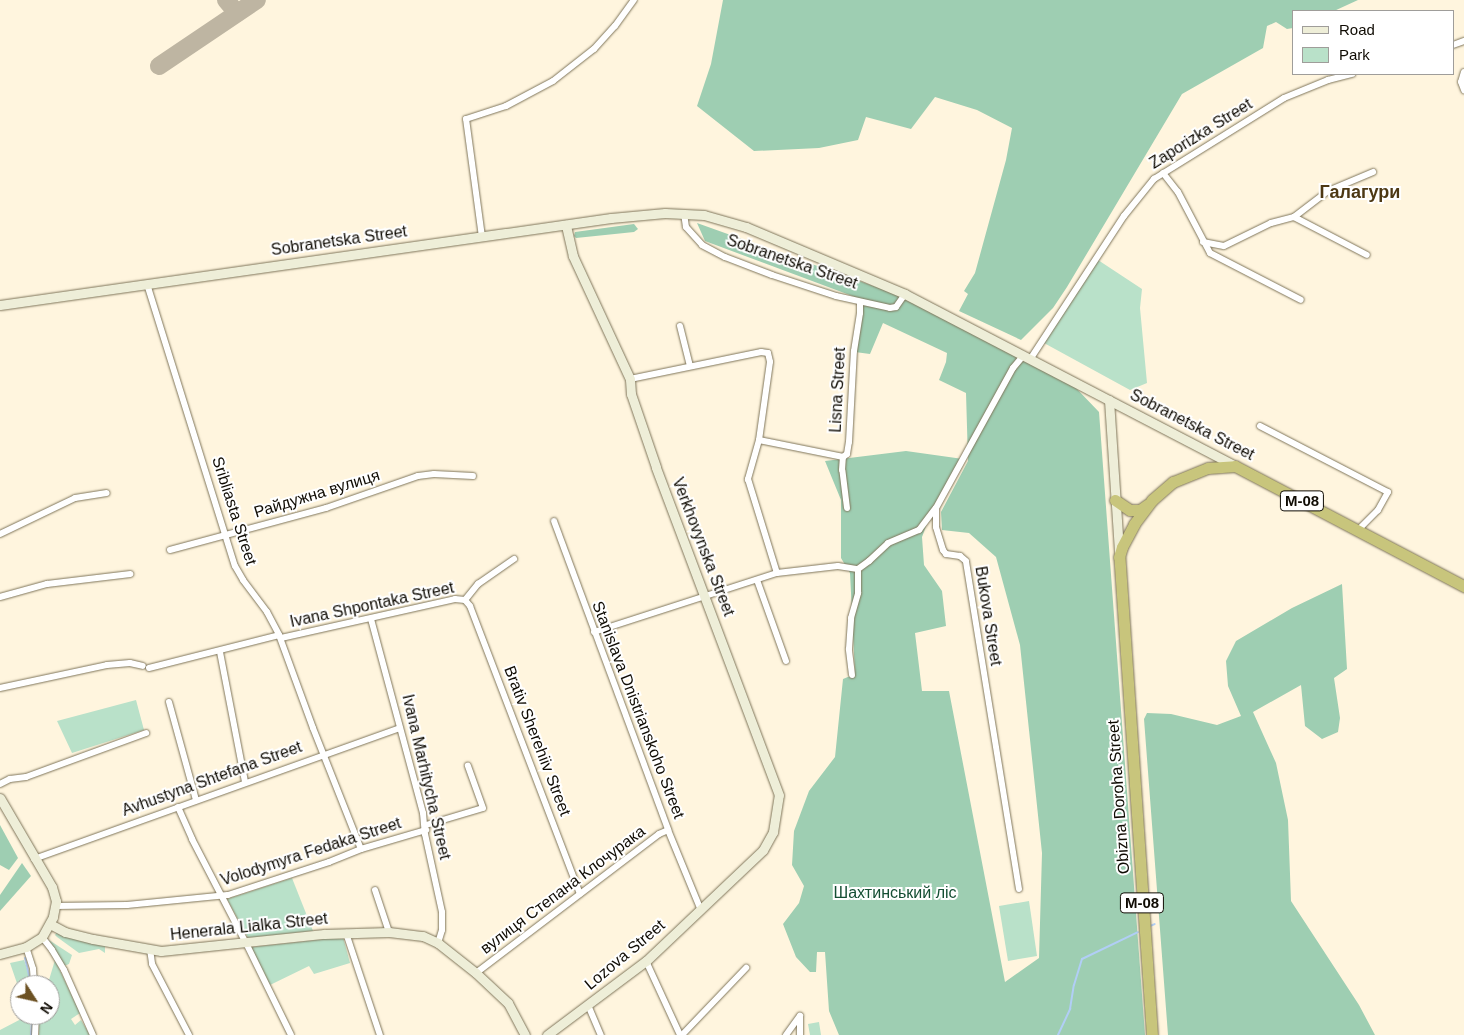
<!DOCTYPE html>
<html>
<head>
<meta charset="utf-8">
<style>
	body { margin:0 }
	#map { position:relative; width:1464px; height:1035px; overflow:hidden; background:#fff5de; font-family:Arial,sans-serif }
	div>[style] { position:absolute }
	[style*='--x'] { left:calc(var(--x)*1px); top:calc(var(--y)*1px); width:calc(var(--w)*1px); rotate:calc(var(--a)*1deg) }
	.green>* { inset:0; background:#b9e1c9 }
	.forest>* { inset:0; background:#9eceb2 }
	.stream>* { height:2px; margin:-1px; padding:0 1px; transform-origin:1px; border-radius:1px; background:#b1cef6 }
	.taxiway>* { height:18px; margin:-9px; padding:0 9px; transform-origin:9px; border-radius:9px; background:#beb5a2 }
	.roads { filter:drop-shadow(0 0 1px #7f755a) drop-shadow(0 0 1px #7f755a) }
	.street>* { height:6px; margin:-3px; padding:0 3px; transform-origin:3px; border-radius:3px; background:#fff }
	.secondary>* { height:9px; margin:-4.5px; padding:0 4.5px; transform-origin:4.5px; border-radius:4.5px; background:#eeeed8 }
	.highway>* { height:11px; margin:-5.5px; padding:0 5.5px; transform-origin:5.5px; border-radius:5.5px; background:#c8c57c }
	span { translate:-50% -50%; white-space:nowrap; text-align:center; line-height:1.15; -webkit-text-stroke:4px #fff; paint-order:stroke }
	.shield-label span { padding:1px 4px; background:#fff; border:1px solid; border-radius:4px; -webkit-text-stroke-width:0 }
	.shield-label { font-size:15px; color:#0f0b03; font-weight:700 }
	.street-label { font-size:16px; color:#0f0b03 }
	.park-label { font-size:16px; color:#144e33 }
	.neighbourhood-label { font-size:18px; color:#4d3813; font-weight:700 }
	.legend { position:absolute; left:1292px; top:10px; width:162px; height:65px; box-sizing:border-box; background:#fff; border:1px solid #9f9d9a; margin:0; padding:6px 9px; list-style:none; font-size:15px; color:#0f0b03 }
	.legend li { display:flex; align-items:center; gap:10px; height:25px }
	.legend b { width:25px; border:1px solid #9f9d9a }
	.north { position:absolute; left:10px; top:975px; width:50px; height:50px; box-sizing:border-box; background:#fff; border:1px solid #9f9d9a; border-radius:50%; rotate:125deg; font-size:14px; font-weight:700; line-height:20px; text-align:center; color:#0f0b03 }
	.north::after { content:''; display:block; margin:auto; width:18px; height:22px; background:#6c5123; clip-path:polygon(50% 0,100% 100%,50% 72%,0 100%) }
</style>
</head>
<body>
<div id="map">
	<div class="green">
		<div style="clip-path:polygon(1098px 260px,1142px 289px,1140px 308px,1147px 383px,1130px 390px,1044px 343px)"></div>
		<div style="clip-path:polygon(136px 700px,144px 730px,72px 753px,57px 721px)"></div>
		<div style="clip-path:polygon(292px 878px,313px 931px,248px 938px,227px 899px)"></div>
		<div style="clip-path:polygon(1029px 901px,1037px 956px,1008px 961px,999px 906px)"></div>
		<div style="clip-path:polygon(57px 932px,77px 940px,105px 946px,105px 953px,99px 949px,79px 953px,57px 937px,55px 935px)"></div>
		<div style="clip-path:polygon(343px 937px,350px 963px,314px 974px,309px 966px,270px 985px,251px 947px)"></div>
		<div style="clip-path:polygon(49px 940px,72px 955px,69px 964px,64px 966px)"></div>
		<div style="clip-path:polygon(24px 960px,28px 971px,29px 985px,20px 985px,20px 992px,10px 963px)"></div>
		<div style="clip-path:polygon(55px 960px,80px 1013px,71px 1019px,75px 1025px,81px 1020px,90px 1035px,39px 1035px,39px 1015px,50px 1015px,50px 985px,44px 985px,49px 980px)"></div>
		<div style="clip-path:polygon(25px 1015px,30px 1015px,30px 1035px,0 1035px,0 1030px,25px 1017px)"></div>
		<div style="clip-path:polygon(819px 1022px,821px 1035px,810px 1035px,808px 1024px)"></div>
	</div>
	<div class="forest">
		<div style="clip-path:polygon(723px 0,1358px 0,1334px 11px,1293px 11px,1293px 28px,1287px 29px,1276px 22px,1267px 26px,1263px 48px,1182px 94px,1067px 287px,1053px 308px,1021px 340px,959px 311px,968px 294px,964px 291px,975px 273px,1006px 160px,1012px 128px,977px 110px,935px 97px,911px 129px,866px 117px,858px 140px,819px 148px,754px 151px,697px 106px,711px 64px)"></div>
		<div style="clip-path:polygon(697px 223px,893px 293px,965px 328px,1075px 387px,1099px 412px,1145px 1035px,839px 1035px,829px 1011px,825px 952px,817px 952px,816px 972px,810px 972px,796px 957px,783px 924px,799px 903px,804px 886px,792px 865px,794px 831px,809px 791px,835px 757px,843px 679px,855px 674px,850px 573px,841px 558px,841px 500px,825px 461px,906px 451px,963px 459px,934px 505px,922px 537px,924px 565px,942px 591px,946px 626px,915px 633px,922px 691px,949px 691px,1005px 982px,1039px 958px,1042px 853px,1020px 645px,996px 557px,969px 533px,942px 530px,941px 512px,968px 461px,966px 393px,939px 380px,946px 362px,947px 353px,883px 323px,870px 354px,855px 352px,863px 300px,705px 241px)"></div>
		<div style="clip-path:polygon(634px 224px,638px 229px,634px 232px,576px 238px,574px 236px,575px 232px)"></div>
		<div style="clip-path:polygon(1342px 584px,1347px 669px,1334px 678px,1340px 718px,1338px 732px,1322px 739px,1305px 726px,1301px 685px,1253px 712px,1276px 763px,1288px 820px,1291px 901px,1359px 1005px,1375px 1035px,1168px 1035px,1144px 719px,1147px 713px,1171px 714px,1217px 725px,1241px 716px,1228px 686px,1226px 661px,1236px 641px,1292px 608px)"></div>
		<div style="clip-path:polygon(0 825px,18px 858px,9px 870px,0 865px)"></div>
		<div style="clip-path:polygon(22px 863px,31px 876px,0 911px,0 895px)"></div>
	</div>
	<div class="stream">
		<div style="--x:1150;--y:926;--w:5;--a:-22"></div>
		<div style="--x:25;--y:958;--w:28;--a:77"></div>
		<div style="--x:31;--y:1035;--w:20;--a:-87"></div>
		<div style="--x:1058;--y:1035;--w:29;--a:-65"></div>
		<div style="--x:1070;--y:1009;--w:24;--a:-81"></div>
		<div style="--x:1074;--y:985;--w:27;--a:-73"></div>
		<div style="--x:1082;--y:959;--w:62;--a:-25.7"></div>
	</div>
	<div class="taxiway">
		<div style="--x:226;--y:0;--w:17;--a:50"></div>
		<div style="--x:159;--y:66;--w:118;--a:-34"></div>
	</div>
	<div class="roads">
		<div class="street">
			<div style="--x:1453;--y:45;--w:12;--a:-20"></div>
			<div style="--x:1464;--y:72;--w:10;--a:107"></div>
			<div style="--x:1461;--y:82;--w:9;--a:69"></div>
			<div style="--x:1163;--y:173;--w:24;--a:52"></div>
			<div style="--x:1178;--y:192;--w:69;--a:62.3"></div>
			<div style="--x:1210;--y:253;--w:102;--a:27.3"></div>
			<div style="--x:684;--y:213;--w:14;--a:82"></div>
			<div style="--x:686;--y:227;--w:24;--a:48"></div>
			<div style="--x:702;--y:245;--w:26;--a:28"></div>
			<div style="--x:725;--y:257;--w:50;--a:21"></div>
			<div style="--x:772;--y:275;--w:67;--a:18.2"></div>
			<div style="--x:836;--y:296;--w:55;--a:12.5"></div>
			<div style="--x:890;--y:308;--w:6;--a:-9"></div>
			<div style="--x:896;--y:307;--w:16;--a:-55"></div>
			<div style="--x:1294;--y:217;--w:82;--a:27.5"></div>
			<div style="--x:482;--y:237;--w:119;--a:-97.7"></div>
			<div style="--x:466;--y:119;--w:42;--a:-18"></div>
			<div style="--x:506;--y:106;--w:53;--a:-28"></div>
			<div style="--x:553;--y:81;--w:52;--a:-38"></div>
			<div style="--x:594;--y:49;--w:31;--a:-48"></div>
			<div style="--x:615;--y:26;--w:32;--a:-54"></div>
			<div style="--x:1203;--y:242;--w:21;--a:11"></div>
			<div style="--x:1224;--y:246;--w:52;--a:-26.1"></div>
			<div style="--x:1271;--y:223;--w:24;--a:-15"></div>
			<div style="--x:1294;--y:217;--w:43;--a:-37.4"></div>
			<div style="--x:1328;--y:191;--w:49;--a:-22.9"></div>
			<div style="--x:147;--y:284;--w:295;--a:72.7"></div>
			<div style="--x:235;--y:566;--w:16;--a:60"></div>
			<div style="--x:243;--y:580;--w:40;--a:53"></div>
			<div style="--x:267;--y:612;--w:26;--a:62"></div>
			<div style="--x:279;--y:635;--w:99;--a:69.9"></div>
			<div style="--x:313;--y:728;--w:130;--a:68.4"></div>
			<div style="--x:680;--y:326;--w:41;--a:76"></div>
			<div style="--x:1031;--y:358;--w:170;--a:-56.8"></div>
			<div style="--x:1124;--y:216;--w:48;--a:-51"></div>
			<div style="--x:1154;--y:179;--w:153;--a:-31.9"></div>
			<div style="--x:1284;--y:98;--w:48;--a:-22.2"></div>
			<div style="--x:1328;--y:80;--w:25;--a:-14"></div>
			<div style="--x:630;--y:379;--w:134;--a:-11.6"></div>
			<div style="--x:761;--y:352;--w:7;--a:8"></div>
			<div style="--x:768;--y:353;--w:9;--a:77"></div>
			<div style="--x:770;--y:362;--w:79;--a:98"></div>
			<div style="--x:759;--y:440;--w:41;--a:105.8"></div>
			<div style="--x:748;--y:479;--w:98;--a:72.9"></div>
			<div style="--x:1260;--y:426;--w:144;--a:27.3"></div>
			<div style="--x:1388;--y:492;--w:21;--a:119"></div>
			<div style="--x:1378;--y:510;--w:28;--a:135"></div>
			<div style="--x:759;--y:440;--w:86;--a:11.4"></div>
			<div style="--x:847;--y:508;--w:38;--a:-97"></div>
			<div style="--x:842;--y:470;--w:13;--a:-86"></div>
			<div style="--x:843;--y:457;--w:5;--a:-37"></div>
			<div style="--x:847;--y:454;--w:12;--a:-81"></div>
			<div style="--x:849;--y:442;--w:91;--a:-86.9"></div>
			<div style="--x:854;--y:351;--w:38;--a:-81"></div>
			<div style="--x:860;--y:313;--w:11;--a:-90"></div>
			<div style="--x:554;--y:521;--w:329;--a:69.7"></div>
			<div style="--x:668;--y:830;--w:84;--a:67.7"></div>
			<div style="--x:0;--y:534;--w:83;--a:-25.6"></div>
			<div style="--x:75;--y:498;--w:32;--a:-9"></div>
			<div style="--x:170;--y:550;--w:162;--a:-15.1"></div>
			<div style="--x:326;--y:508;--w:97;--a:-19.2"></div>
			<div style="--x:418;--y:476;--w:16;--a:-7"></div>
			<div style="--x:434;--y:474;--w:39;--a:3"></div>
			<div style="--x:757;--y:580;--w:86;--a:70.3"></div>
			<div style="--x:0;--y:597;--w:49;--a:-15.5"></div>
			<div style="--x:47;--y:584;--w:84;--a:-6.9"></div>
			<div style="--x:465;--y:600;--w:8;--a:50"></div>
			<div style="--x:470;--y:606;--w:308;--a:69.1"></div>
			<div style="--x:371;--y:619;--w:201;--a:75"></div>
			<div style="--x:423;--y:813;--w:21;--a:85"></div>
			<div style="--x:425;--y:834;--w:80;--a:77.7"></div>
			<div style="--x:442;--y:912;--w:18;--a:90"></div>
			<div style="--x:442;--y:930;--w:14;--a:107"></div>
			<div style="--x:594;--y:632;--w:192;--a:-17.9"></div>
			<div style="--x:777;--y:573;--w:61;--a:-6.5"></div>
			<div style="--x:838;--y:566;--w:20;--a:9"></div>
			<div style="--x:858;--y:569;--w:14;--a:-36"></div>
			<div style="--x:869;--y:561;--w:26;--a:-43"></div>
			<div style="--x:888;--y:543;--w:34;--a:-23"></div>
			<div style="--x:919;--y:530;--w:26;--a:-53"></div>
			<div style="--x:281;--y:638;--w:178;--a:-12.6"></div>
			<div style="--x:455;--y:599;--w:10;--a:6"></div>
			<div style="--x:465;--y:600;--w:21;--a:-51"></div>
			<div style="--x:478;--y:584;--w:44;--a:-34.8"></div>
			<div style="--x:220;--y:652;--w:132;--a:79.1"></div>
			<div style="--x:149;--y:668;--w:134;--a:-14.2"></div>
			<div style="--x:852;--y:675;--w:26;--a:-97"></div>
			<div style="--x:849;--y:649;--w:31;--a:-86"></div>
			<div style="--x:851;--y:618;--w:26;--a:-74"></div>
			<div style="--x:858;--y:593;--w:24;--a:-90"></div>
			<div style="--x:0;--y:688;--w:109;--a:-12.1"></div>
			<div style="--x:107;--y:665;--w:23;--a:-5"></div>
			<div style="--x:130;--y:663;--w:13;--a:13"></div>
			<div style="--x:169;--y:702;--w:102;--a:74.6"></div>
			<div style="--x:0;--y:784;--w:11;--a:-27"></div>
			<div style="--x:10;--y:779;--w:16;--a:-7"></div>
			<div style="--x:26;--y:777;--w:128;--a:-20.1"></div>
			<div style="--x:178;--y:807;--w:35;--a:66"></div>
			<div style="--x:192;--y:839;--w:117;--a:62.6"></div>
			<div style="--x:246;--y:943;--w:102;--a:63.9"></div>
			<div style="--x:426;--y:825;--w:59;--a:-16.6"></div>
			<div style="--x:483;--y:808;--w:45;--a:-109.7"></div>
			<div style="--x:34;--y:859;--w:388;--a:-19.7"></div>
			<div style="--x:1019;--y:889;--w:332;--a:-99.2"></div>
			<div style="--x:966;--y:561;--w:8;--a:-140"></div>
			<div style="--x:960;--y:556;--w:14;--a:-172"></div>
			<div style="--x:946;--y:554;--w:5;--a:-127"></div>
			<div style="--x:943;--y:550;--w:24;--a:-107"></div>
			<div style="--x:936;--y:527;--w:19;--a:-90"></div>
			<div style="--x:936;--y:508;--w:160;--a:-61.2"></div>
			<div style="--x:1013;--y:368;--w:17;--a:-50"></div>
			<div style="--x:375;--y:890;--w:44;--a:71.6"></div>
			<div style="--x:55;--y:906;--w:72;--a:-0.8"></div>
			<div style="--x:127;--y:905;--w:101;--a:-5.7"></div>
			<div style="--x:228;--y:895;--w:106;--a:-18.1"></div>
			<div style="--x:329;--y:862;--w:35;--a:-22"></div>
			<div style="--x:361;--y:849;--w:68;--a:-16.3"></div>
			<div style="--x:346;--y:933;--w:108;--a:71.6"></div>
			<div style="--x:42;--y:937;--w:16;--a:52"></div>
			<div style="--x:52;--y:950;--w:23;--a:59"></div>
			<div style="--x:64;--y:970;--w:71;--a:66"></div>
			<div style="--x:26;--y:947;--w:23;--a:72"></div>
			<div style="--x:33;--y:969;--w:16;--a:86"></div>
			<div style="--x:150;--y:949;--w:15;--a:82"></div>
			<div style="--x:152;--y:964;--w:80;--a:62.5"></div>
			<div style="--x:646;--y:961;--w:81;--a:65.3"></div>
			<div style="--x:476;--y:973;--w:230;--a:-37.2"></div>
			<div style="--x:659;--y:834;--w:10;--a:-24"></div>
			<div style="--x:588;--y:1005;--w:33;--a:67"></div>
			<div style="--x:35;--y:1035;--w:20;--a:-87"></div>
			<div style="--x:682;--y:1035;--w:93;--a:-46.3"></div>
			<div style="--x:786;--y:1035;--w:24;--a:-54"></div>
			<div style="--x:800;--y:1035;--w:19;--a:-90"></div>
		</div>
		<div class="secondary">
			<div style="--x:0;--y:305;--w:617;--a:-8.1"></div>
			<div style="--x:611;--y:218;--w:54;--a:-5.3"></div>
			<div style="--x:665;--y:213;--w:39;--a:3"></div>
			<div style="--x:704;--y:215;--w:44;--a:15.9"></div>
			<div style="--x:746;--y:227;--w:173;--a:22.8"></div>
			<div style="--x:905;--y:294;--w:372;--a:27.5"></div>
			<div style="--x:1109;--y:400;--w:152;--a:86.2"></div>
			<div style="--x:0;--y:798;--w:103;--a:59.7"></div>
			<div style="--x:52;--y:887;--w:15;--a:74"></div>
			<div style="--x:56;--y:901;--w:16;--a:101"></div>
			<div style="--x:53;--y:917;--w:23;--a:119"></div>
			<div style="--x:42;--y:937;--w:19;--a:148"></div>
			<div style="--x:26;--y:947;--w:27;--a:165"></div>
			<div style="--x:50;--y:924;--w:17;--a:28"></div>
			<div style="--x:65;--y:932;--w:29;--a:14"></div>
			<div style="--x:93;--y:939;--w:69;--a:10"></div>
			<div style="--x:161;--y:951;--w:164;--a:-6"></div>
			<div style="--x:324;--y:934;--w:65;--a:-1.8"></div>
			<div style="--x:389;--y:932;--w:34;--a:7"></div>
			<div style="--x:423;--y:936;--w:17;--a:25"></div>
			<div style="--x:438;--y:943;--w:48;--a:38.3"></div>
			<div style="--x:476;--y:973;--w:44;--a:43.2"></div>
			<div style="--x:508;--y:1003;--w:36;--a:62"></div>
			<div style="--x:547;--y:1035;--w:124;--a:-36.8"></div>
			<div style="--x:646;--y:961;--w:161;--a:-43.5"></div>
			<div style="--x:763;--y:850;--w:21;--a:-61"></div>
			<div style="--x:773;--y:832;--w:37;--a:-81"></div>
			<div style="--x:779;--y:795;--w:350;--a:-110.6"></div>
			<div style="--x:656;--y:467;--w:77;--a:-108.9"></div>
			<div style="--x:631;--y:394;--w:15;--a:-94"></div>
			<div style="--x:630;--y:379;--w:136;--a:-114.9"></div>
			<div style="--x:573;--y:256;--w:32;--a:-103"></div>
		</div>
		<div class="highway">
			<div style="--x:1115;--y:500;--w:18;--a:34"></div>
			<div style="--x:1130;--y:510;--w:10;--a:0"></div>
			<div style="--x:1140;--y:510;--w:9;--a:-36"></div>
			<div style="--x:1152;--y:1035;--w:479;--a:-93.9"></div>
			<div style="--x:1119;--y:557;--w:10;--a:-73"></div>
			<div style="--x:1122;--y:547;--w:26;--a:-62"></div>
			<div style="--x:1134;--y:524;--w:30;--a:-53"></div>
			<div style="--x:1152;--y:500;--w:28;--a:-41"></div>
			<div style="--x:1173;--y:482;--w:38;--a:-22"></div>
			<div style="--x:1208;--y:468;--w:27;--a:-4"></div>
			<div style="--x:1235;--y:466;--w:259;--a:27.7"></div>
		</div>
	</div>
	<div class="shield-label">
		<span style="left:1302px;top:501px">М-08</span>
		<span style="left:1142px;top:903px">М-08</span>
	</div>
	<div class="street-label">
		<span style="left:1201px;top:134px;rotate:-32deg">Zaporizka Street</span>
		<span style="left:339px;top:241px;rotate:-8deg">Sobranetska Street</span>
		<span style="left:792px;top:262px;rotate:19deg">Sobranetska Street</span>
		<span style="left:838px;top:390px;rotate:-87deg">Lisna Street</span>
		<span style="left:1192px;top:425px;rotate:27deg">Sobranetska Street</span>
		<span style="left:317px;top:494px;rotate:-17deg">Райдужна вулиця</span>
		<span style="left:234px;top:511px;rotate:72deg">Sribliasta Street</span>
		<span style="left:703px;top:547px;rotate:69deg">Verkhovynska Street</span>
		<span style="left:372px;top:605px;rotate:-12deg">Ivana Shpontaka Street</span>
		<span style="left:988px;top:616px;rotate:81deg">Bukova Street</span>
		<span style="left:638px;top:710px;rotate:69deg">Stanislava Dnistrianskoho Street</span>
		<span style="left:537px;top:741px;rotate:69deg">Brativ Sherehiiv Street</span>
		<span style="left:426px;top:777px;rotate:77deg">Ivana Marhitycha Street</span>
		<span style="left:212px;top:779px;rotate:-20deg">Avhustyna Shtefana Street</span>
		<span style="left:1119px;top:797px;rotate:-94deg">Obizna Doroha Street</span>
		<span style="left:311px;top:852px;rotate:-18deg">Volodymyra Fedaka Street</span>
		<span style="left:563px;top:890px;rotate:-37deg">вулиця Степана Клочурака</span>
		<span style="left:249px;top:927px;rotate:-6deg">Henerala Lialka Street</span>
		<span style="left:625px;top:955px;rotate:-40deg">Lozova Street</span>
	</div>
	<div class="park-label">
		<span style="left:895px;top:893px">Шахтинський ліс</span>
	</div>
	<div class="neighbourhood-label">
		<span style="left:1360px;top:192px">Галагури</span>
	</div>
	<ul class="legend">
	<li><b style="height:6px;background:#eeeed8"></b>Road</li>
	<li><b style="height:14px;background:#b9e1c9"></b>Park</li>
	</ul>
	<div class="north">N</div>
</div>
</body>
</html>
